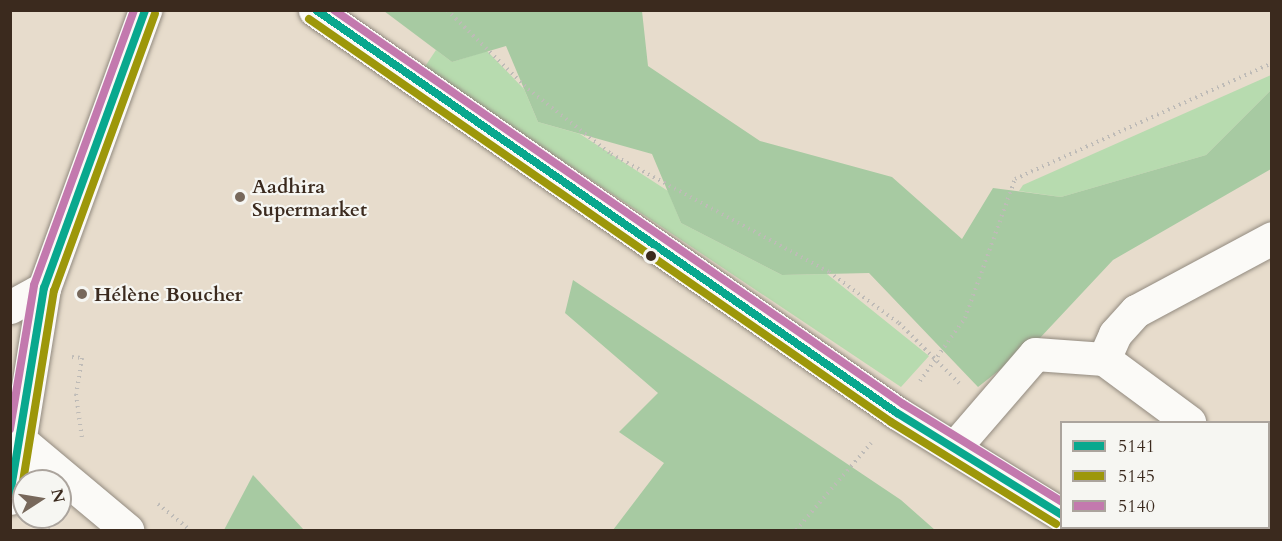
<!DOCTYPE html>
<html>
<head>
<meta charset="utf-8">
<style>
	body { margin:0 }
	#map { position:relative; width:1282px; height:541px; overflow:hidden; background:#e7dccc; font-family:Cardo,serif }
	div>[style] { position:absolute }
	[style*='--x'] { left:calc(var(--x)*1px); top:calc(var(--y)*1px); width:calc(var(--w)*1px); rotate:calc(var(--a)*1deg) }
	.green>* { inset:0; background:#b7dbaf }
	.forest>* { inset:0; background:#a7caa2 }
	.path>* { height:4px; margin-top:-2px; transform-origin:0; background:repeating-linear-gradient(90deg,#bebbb7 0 1.5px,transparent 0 6px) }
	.roads { filter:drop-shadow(0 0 2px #928a7f) drop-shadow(0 0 2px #928a7f) }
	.minor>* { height:33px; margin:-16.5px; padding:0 16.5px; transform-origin:16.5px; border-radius:16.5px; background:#fbfaf7 }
	.major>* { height:33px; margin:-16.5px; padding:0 16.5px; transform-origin:16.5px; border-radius:16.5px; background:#fbfaf7 }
	.bus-1>* { height:8px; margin:-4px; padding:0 4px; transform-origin:4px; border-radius:4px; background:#09a88e }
	.bus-2>* { height:8px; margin:-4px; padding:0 4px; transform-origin:4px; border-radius:4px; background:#9d970a }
	.bus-3>* { height:8px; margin:-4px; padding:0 4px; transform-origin:4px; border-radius:4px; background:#c379ae }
	.dots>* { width:16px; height:16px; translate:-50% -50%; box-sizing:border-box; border:3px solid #f6f6f2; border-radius:50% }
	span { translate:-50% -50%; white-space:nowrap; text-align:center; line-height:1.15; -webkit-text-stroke:4.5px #f6f6f2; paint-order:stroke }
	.poi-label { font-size:20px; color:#3b2a1e; font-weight:700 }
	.left { translate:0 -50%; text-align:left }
	.frame { position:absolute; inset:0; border:12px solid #3b2a1e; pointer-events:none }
	.legend { position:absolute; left:1060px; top:421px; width:210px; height:108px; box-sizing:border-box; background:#f6f6f2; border:2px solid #aba49d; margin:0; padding:8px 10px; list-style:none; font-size:18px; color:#3b2a1e }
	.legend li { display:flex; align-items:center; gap:12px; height:30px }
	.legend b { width:30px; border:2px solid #aba49d }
	.north { position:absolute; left:12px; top:469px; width:60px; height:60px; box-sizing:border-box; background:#f6f6f2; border:2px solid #aba49d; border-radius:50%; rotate:78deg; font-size:16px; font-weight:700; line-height:24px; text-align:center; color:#3b2a1e }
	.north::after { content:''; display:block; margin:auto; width:21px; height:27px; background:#77685b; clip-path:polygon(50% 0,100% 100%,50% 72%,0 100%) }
</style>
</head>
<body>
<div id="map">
	<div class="green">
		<div style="clip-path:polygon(436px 50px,452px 62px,487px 51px,524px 89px,538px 122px,580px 134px,668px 191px,681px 223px,782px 275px,827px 274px,929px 356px,901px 387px,424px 68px)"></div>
		<div style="clip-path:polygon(1271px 75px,1271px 90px,1206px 155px,1061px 197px,1019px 191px,1023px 185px)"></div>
	</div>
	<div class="forest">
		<div style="clip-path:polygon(384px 11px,642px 11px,648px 66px,760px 141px,892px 177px,962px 239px,993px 188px,1061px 197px,1206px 155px,1271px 90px,1271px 169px,1113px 260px,1039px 339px,978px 387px,869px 273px,782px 275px,681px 223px,652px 154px,538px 122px,506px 46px,452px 62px)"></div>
		<div style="clip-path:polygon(573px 280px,901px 500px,935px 530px,613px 530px,664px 463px,619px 432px,658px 393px,565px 313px)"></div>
		<div style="clip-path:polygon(253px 475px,304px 530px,224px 530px)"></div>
	</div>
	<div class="path">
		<div style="--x:447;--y:10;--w:113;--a:44.3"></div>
		<div style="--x:528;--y:89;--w:105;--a:38.1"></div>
		<div style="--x:611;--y:154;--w:248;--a:28.4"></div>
		<div style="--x:829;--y:272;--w:87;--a:36.1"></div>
		<div style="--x:899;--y:323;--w:85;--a:45"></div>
		<div style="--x:72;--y:357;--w:10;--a:6"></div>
		<div style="--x:82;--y:358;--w:36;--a:99"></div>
		<div style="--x:76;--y:394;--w:45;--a:82.4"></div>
		<div style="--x:920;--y:381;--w:77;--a:-54.5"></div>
		<div style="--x:965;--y:318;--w:148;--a:-70.2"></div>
		<div style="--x:1015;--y:179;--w:282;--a:-24.3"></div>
		<div style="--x:158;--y:504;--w:41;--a:39.1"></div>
		<div style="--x:1157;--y:528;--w:6;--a:18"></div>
		<div style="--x:50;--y:530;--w:10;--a:-73"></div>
		<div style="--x:796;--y:530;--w:115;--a:-49.2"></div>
	</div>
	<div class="roads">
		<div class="minor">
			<div style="--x:315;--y:10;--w:708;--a:34.7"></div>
			<div style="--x:897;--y:413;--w:194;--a:31.7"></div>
			<div style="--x:10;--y:307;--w:39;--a:-29"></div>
			<div style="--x:1104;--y:359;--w:27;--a:-66"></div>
			<div style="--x:1115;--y:334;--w:31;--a:-48"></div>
			<div style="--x:1136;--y:311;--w:154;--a:-28.2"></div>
			<div style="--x:954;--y:448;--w:124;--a:-49.2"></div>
			<div style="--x:1035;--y:354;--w:69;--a:4.1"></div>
			<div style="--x:1104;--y:359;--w:106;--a:36.5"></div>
			<div style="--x:1268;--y:475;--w:4;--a:27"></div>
			<div style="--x:10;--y:498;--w:213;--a:-80.8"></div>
			<div style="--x:44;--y:288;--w:296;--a:-70"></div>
			<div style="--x:1082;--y:528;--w:4;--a:27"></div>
		</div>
		<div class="major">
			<div style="--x:10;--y:432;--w:153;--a:39.9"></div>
		</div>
	</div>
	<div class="bus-1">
		<div style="--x:316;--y:10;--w:707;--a:34.75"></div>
		<div style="--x:897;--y:413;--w:194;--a:31.7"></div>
		<div style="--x:10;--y:495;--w:210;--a:-80.7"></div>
		<div style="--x:44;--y:288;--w:296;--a:-70"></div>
	</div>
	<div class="bus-2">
		<div style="--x:309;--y:19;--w:708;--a:34.7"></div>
		<div style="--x:891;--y:422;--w:194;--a:31.7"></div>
		<div style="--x:20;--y:500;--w:212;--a:-80.8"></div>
		<div style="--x:54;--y:291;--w:295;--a:-70"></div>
	</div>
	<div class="bus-3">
		<div style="--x:334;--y:10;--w:692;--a:34.7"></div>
		<div style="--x:903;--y:404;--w:187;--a:31.6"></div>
		<div style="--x:10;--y:429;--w:146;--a:-80.5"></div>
		<div style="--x:34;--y:285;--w:293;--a:-70"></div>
	</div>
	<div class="dots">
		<div style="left:240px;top:197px;background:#77685b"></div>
		<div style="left:651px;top:256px;background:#3b2a1e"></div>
		<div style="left:82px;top:294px;background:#77685b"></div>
	</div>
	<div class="poi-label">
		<span class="left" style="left:252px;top:198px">Aadhira<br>Supermarket</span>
		<span class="left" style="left:94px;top:294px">Hélène Boucher</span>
	</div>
	<div class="frame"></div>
	<ul class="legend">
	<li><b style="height:8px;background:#09a88e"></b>5141</li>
	<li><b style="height:8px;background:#9d970a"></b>5145</li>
	<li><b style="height:8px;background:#c379ae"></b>5140</li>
	</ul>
	<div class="north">N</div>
</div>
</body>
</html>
